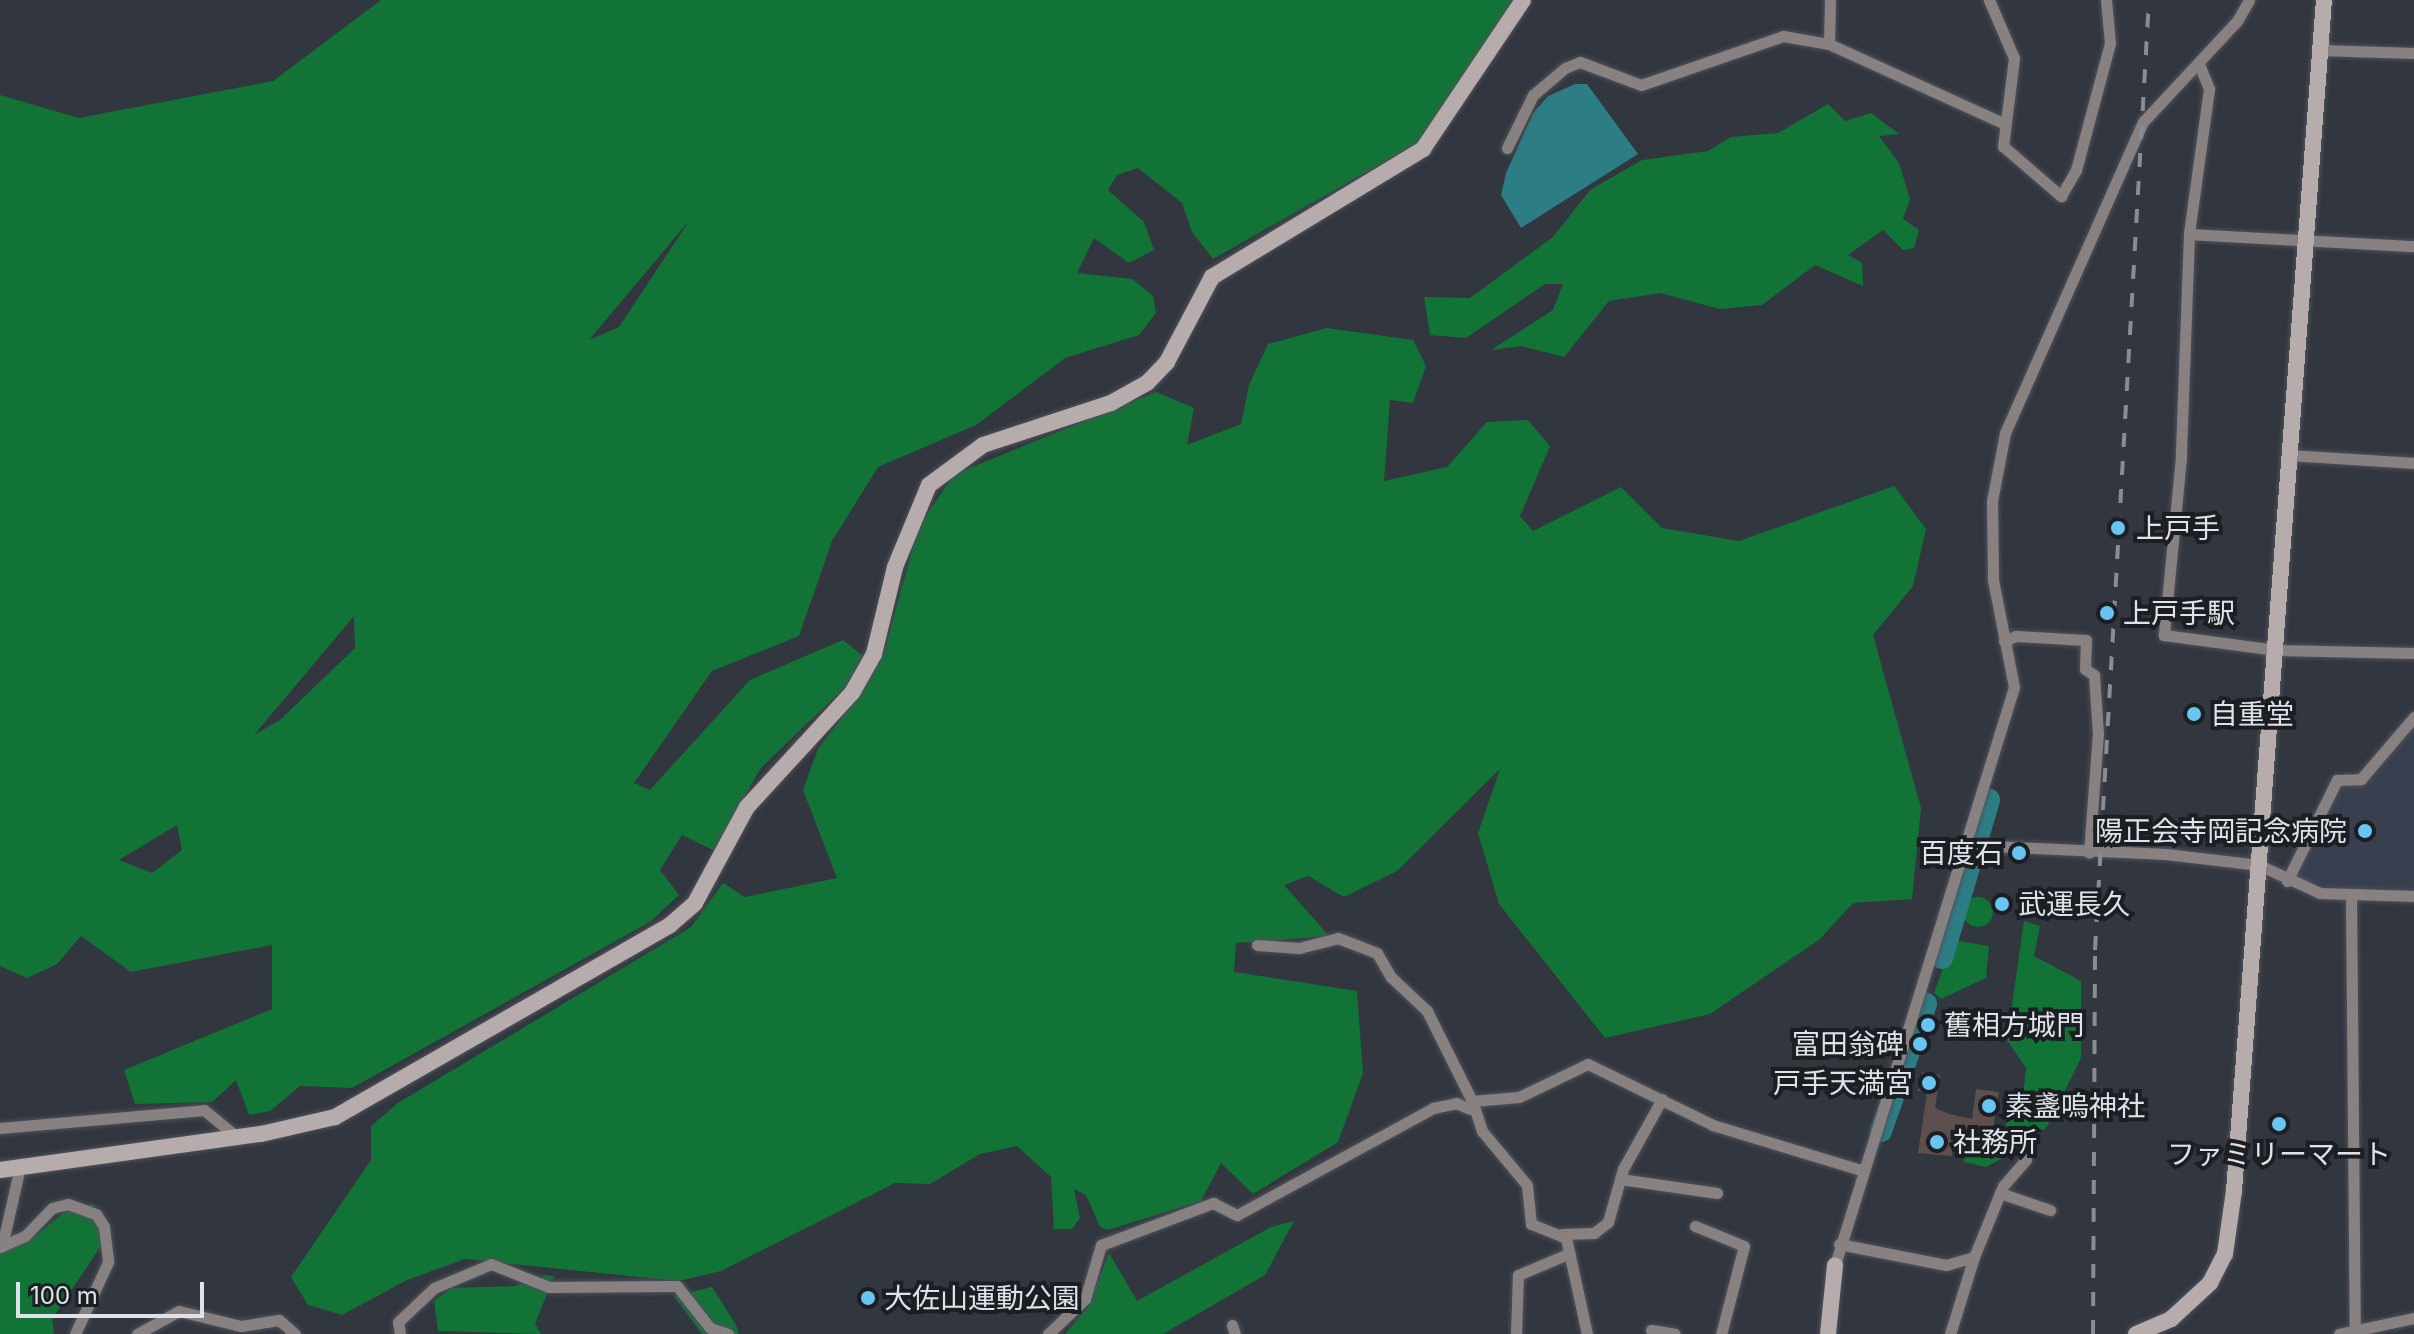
<!DOCTYPE html>
<html>
<head>
<meta charset="utf-8">
<style>
	body { margin:0 }
	#map { position:relative; width:2414px; height:1334px; overflow:hidden; background:#32363f; font-family:Inter,"Noto Sans JP",sans-serif }
	div>[style] { position:absolute }
	[style*='--x'] { left:calc(var(--x)*1px); top:calc(var(--y)*1px); width:calc(var(--w)*1px); rotate:calc(var(--a)*1deg) }
	.built>* { inset:0; background:#383f4e }
	.green>* { inset:0; background:#117436 }
	.round { border-radius:50% }
	.water>* { inset:0; background:#2d7d85 }
	.river>* { height:22px; margin:-11px; padding:0 11px; transform-origin:11px; border-radius:11px; background:#2d7d85 }
	.building>* { inset:0; background:#5c4f4d }
	.roads { filter:drop-shadow(0 0 2px #4e525a) drop-shadow(0 0 2px #4e525a) }
	.street>* { height:11px; margin:-5.5px; padding:0 5.5px; transform-origin:5.5px; border-radius:5.5px; background:#888181 }
	.secondary>* { height:16px; margin:-8px; padding:0 8px; transform-origin:8px; border-radius:8px; background:#b6acab }
	.rail>* { height:4px; margin-top:-2px; transform-origin:0; background:repeating-linear-gradient(90deg,#888c93 0 14px,transparent 0 28px) }
	.dots>* { width:22px; height:22px; translate:-50% -50%; box-sizing:border-box; border:4px solid #1b1e22; border-radius:50% }
	span { translate:-50% -50%; white-space:nowrap; text-align:center; line-height:1.15; -webkit-text-stroke:8px #1b1e22; paint-order:stroke }
	.poi-label { font-size:28px; color:#dfe2e8 }
	.left { translate:0 -50%; text-align:left }
	.right { translate:-100% -50%; text-align:right }
	.scale { position:absolute; left:16px; top:1282px; width:188px; height:36px; box-sizing:border-box; border:4px solid #dfe2e8; border-top:0; padding-left:10px; font-size:24px; line-height:28px; white-space:nowrap; color:#dfe2e8; -webkit-text-stroke:6px #1b1e22; paint-order:stroke }
</style>
</head>
<body>
<div id="map">
	<div class="built">
		<div style="clip-path:polygon(2414px 721px,2414px 892px,2349px 891px,2293px 878px,2338px 785px,2359px 785px)"></div>
	</div>
	<div class="green">
		<div style="clip-path:polygon(evenodd,381px 0,1514px 0,1416px 144px,1213px 259px,1192px 232px,1182px 203px,1138px 168px,1117px 175px,1108px 190px,1144px 222px,1154px 250px,1129px 263px,1094px 238px,1077px 273px,1132px 279px,1153px 296px,1156px 313px,1139px 335px,1065px 358px,976px 425px,878px 467px,832px 541px,799px 636px,712px 671px,634px 783px,650px 790px,750px 680px,843px 640px,862px 655px,847px 685px,761px 768px,713px 850px,682px 835px,660px 870px,679px 895px,650px 922px,352px 1088px,300px 1086px,270px 1111px,249px 1115px,236px 1080px,212px 1102px,135px 1104px,124px 1070px,272px 1009px,272px 945px,131px 972px,81px 936px,57px 964px,27px 978px,0 966px,0 95px,79px 118px,273px 81px,381px 0,689px 221px,619px 327px,589px 340px,688px 222px,689px 221px,381px 0,354px 616px,355px 648px,280px 720px,254px 735px,354px 616px,381px 0,177px 825px,182px 850px,152px 873px,119px 860px,177px 825px)"></div>
		<div style="clip-path:polygon(1828px 104px,1845px 121px,1871px 113px,1899px 134px,1879px 136px,1899px 163px,1910px 199px,1903px 219px,1919px 230px,1914px 248px,1903px 250px,1883px 230px,1848px 255px,1862px 263px,1863px 286px,1815px 265px,1762px 305px,1720px 309px,1660px 293px,1609px 301px,1564px 357px,1521px 346px,1491px 350px,1553px 310px,1563px 284px,1545px 284px,1466px 338px,1430px 335px,1424px 297px,1470px 298px,1553px 237px,1590px 190px,1642px 160px,1708px 151px,1731px 137px,1778px 133px)"></div>
		<div style="clip-path:polygon(1327px 328px,1413px 340px,1426px 366px,1413px 403px,1390px 400px,1384px 481px,1447px 467px,1487px 422px,1528px 420px,1550px 446px,1520px 516px,1533px 531px,1621px 487px,1662px 528px,1739px 541px,1894px 486px,1926px 529px,1913px 586px,1873px 635px,1921px 808px,1912px 899px,1853px 903px,1820px 939px,1710px 1014px,1605px 1038px,1499px 904px,1478px 833px,1500px 769px,1397px 871px,1344px 897px,1308px 876px,1284px 885px,1329px 936px,1236px 943px,1234px 972px,1357px 991px,1363px 1073px,1338px 1142px,1253px 1194px,1221px 1163px,1201px 1201px,1108px 1230px,1100px 1227px,1086px 1195px,1074px 1189px,1080px 1218px,1072px 1229px,1054px 1229px,1051px 1177px,1017px 1146px,980px 1154px,930px 1184px,895px 1183px,721px 1271px,678px 1281px,465px 1259px,407px 1280px,342px 1315px,308px 1305px,291px 1277px,371px 1160px,371px 1126px,398px 1103px,691px 927px,723px 883px,745px 897px,837px 878px,803px 790px,818px 749px,866px 686px,885px 649px,919px 525px,955px 474px,1156px 392px,1194px 408px,1187px 445px,1241px 424px,1249px 385px,1268px 344px)"></div>
		<div class="round" style="left:1963px;top:897px;width:30px;height:30px"></div>
		<div style="clip-path:polygon(2024px 921px,2040px 926px,2034px 956px,2081px 981px,2081px 1058px,2048px 1125px,2029px 1144px,1986px 1167px,1964px 1162px,1965px 1141px,2002px 1142px,2007px 1120px,2022px 1105px,2026px 1068px,2007px 1040px)"></div>
		<div style="clip-path:polygon(1953px 940px,1989px 946px,1986px 978px,1941px 999px,1934px 993px)"></div>
		<div style="clip-path:polygon(93px 1204px,104px 1218px,103px 1243px,52px 1319px,54px 1334px,0 1334px,0 1238px,33px 1238px,68px 1209px)"></div>
		<div style="clip-path:polygon(1294px 1221px,1265px 1275px,1163px 1334px,1065px 1334px,1088px 1307px,1109px 1253px,1137px 1301px,1271px 1227px)"></div>
		<div style="clip-path:polygon(545px 1275px,554px 1276px,535px 1324px,541px 1334px,438px 1331px,434px 1301px,451px 1288px,515px 1286px)"></div>
		<div style="clip-path:polygon(712px 1287px,736px 1325px,739px 1334px,702px 1334px,674px 1296px)"></div>
	</div>
	<div class="water">
		<div style="clip-path:polygon(1575px 84px,1587px 84px,1638px 154px,1521px 228px,1501px 195px,1506px 173px,1533px 113px,1548px 96px)"></div>
	</div>
	<div class="river">
		<div style="--x:1942;--y:958;--w:165;--a:-73.4"></div>
		<div style="--x:1881;--y:1131;--w:135;--a:-70.5"></div>
	</div>
	<div class="building">
		<div style="clip-path:polygon(1922px 1072px,1940px 1075px,1935px 1108px,1949px 1114px,1972px 1119px,1976px 1089px,1999px 1092px,1993px 1130px,1958px 1126px,1952px 1156px,1918px 1153px,1927px 1092px,1918px 1091px)"></div>
	</div>
	<div class="roads">
		<div class="street">
			<div style="--x:1989;--y:0;--w:63;--a:66.7"></div>
			<div style="--x:2014;--y:58;--w:89;--a:97.1"></div>
			<div style="--x:2003;--y:146;--w:77;--a:40.8"></div>
			<div style="--x:2061;--y:196;--w:30;--a:-60"></div>
			<div style="--x:2076;--y:170;--w:131;--a:-75"></div>
			<div style="--x:2110;--y:43;--w:43;--a:-95.3"></div>
			<div style="--x:1829;--y:44;--w:44;--a:-88.7"></div>
			<div style="--x:2320;--y:50;--w:94;--a:1.8"></div>
			<div style="--x:2199;--y:64;--w:27;--a:68"></div>
			<div style="--x:2209;--y:89;--w:146;--a:97.9"></div>
			<div style="--x:2189;--y:234;--w:223;--a:92.1"></div>
			<div style="--x:2181;--y:457;--w:179;--a:95.5"></div>
			<div style="--x:2164;--y:635;--w:113;--a:7.6"></div>
			<div style="--x:2276;--y:650;--w:138;--a:1.2"></div>
			<div style="--x:1507;--y:148;--w:59;--a:-63.9"></div>
			<div style="--x:1533;--y:95;--w:42;--a:-40.2"></div>
			<div style="--x:1565;--y:68;--w:16;--a:-22"></div>
			<div style="--x:1580;--y:62;--w:65;--a:20.7"></div>
			<div style="--x:1641;--y:85;--w:150;--a:-19"></div>
			<div style="--x:1783;--y:36;--w:47;--a:9.9"></div>
			<div style="--x:1829;--y:44;--w:191;--a:24.4"></div>
			<div style="--x:2189;--y:234;--w:225;--a:3.1"></div>
			<div style="--x:2290;--y:455;--w:124;--a:3.7"></div>
			<div style="--x:2004;--y:641;--w:13;--a:-23"></div>
			<div style="--x:2016;--y:636;--w:70;--a:3.3"></div>
			<div style="--x:2086;--y:640;--w:29;--a:92"></div>
			<div style="--x:2085;--y:669;--w:11;--a:34"></div>
			<div style="--x:2094;--y:675;--w:58;--a:86.1"></div>
			<div style="--x:2098;--y:733;--w:120;--a:94.3"></div>
			<div style="--x:1970;--y:845;--w:196;--a:2.6"></div>
			<div style="--x:2166;--y:854;--w:94;--a:6.7"></div>
			<div style="--x:2259;--y:865;--w:67;--a:24.7"></div>
			<div style="--x:2320;--y:893;--w:94;--a:1.8"></div>
			<div style="--x:2287;--y:881;--w:113;--a:-63.7"></div>
			<div style="--x:2337;--y:780;--w:24;--a:-2"></div>
			<div style="--x:2361;--y:779;--w:82;--a:-49.5"></div>
			<div style="--x:2351;--y:896;--w:435;--a:89.5"></div>
			<div style="--x:1257;--y:945;--w:42;--a:4.1"></div>
			<div style="--x:1299;--y:948;--w:40;--a:-14.4"></div>
			<div style="--x:1338;--y:938;--w:42;--a:21"></div>
			<div style="--x:1377;--y:953;--w:28;--a:60"></div>
			<div style="--x:1391;--y:977;--w:50;--a:43.4"></div>
			<div style="--x:1427;--y:1011;--w:101;--a:63.4"></div>
			<div style="--x:0;--y:1128;--w:205;--a:-5"></div>
			<div style="--x:204;--y:1110;--w:43;--a:39.3"></div>
			<div style="--x:1620;--y:1179;--w:98;--a:8.2"></div>
			<div style="--x:2000;--y:1193;--w:53;--a:18.8"></div>
			<div style="--x:1695;--y:1226;--w:53;--a:22.2"></div>
			<div style="--x:1744;--y:1246;--w:91;--a:104.6"></div>
			<div style="--x:1562;--y:1234;--w:32;--a:-2"></div>
			<div style="--x:1594;--y:1233;--w:18;--a:-38"></div>
			<div style="--x:1608;--y:1222;--w:55;--a:-74.2"></div>
			<div style="--x:1623;--y:1169;--w:80;--a:-60.9"></div>
			<div style="--x:1839;--y:1244;--w:109;--a:11.1"></div>
			<div style="--x:1946;--y:1265;--w:29;--a:-16"></div>
			<div style="--x:1974;--y:1257;--w:77;--a:-67.8"></div>
			<div style="--x:2003;--y:1186;--w:35;--a:-49"></div>
			<div style="--x:2;--y:1246;--w:81;--a:-77.2"></div>
			<div style="--x:0;--y:1247;--w:27;--a:-24"></div>
			<div style="--x:25;--y:1236;--w:39;--a:-46"></div>
			<div style="--x:52;--y:1208;--w:16;--a:-14"></div>
			<div style="--x:68;--y:1204;--w:30;--a:20"></div>
			<div style="--x:96;--y:1214;--w:15;--a:58"></div>
			<div style="--x:104;--y:1227;--w:35;--a:83"></div>
			<div style="--x:108;--y:1262;--w:79;--a:114.6"></div>
			<div style="--x:1835;--y:1265;--w:605;--a:-72.79"></div>
			<div style="--x:2014;--y:687;--w:109;--a:-101.1"></div>
			<div style="--x:1993;--y:580;--w:79;--a:-90.7"></div>
			<div style="--x:1992;--y:501;--w:69;--a:-79.2"></div>
			<div style="--x:2005;--y:433;--w:340;--a:-66.1"></div>
			<div style="--x:2143;--y:122;--w:138;--a:-47.1"></div>
			<div style="--x:2237;--y:21;--w:24;--a:-60"></div>
			<div style="--x:1232;--y:1325;--w:9;--a:72"></div>
			<div style="--x:1651;--y:1330;--w:24;--a:9"></div>
			<div style="--x:137;--y:1334;--w:48;--a:-28.7"></div>
			<div style="--x:179;--y:1311;--w:64;--a:13.6"></div>
			<div style="--x:241;--y:1326;--w:38;--a:-9"></div>
			<div style="--x:279;--y:1320;--w:21;--a:41"></div>
			<div style="--x:400;--y:1334;--w:12;--a:-99"></div>
			<div style="--x:398;--y:1322;--w:50;--a:-43.4"></div>
			<div style="--x:434;--y:1288;--w:62;--a:-22.8"></div>
			<div style="--x:491;--y:1264;--w:62;--a:21.6"></div>
			<div style="--x:549;--y:1287;--w:128;--a:-0.4"></div>
			<div style="--x:677;--y:1286;--w:53;--a:51.8"></div>
			<div style="--x:710;--y:1328;--w:19;--a:18"></div>
			<div style="--x:1048;--y:1334;--w:51;--a:-43.4"></div>
			<div style="--x:1085;--y:1299;--w:56;--a:-73.5"></div>
			<div style="--x:1101;--y:1245;--w:120;--a:-20.6"></div>
			<div style="--x:1213;--y:1203;--w:27;--a:27"></div>
			<div style="--x:1237;--y:1215;--w:223;--a:-28.6"></div>
			<div style="--x:1433;--y:1108;--w:24;--a:-12"></div>
			<div style="--x:1456;--y:1103;--w:15;--a:23"></div>
			<div style="--x:1516;--y:1334;--w:59;--a:-88.1"></div>
			<div style="--x:1518;--y:1275;--w:56;--a:-22.9"></div>
			<div style="--x:1587;--y:1334;--w:98;--a:-102.3"></div>
			<div style="--x:1566;--y:1238;--w:38;--a:-158"></div>
			<div style="--x:1531;--y:1224;--w:39;--a:-96"></div>
			<div style="--x:1527;--y:1185;--w:70;--a:-129.8"></div>
			<div style="--x:1482;--y:1131;--w:32;--a:-108"></div>
			<div style="--x:1472;--y:1101;--w:47;--a:-4.9"></div>
			<div style="--x:1519;--y:1097;--w:76;--a:-25.6"></div>
			<div style="--x:1588;--y:1064;--w:139;--a:26"></div>
			<div style="--x:1713;--y:1125;--w:155;--a:16.9"></div>
			<div style="--x:1950;--y:1334;--w:81;--a:-72.7"></div>
			<div style="--x:2339;--y:1334;--w:77;--a:-12"></div>
		</div>
		<div class="secondary">
			<div style="--x:0;--y:1170;--w:263;--a:-7.9"></div>
			<div style="--x:261;--y:1134;--w:76;--a:-12.9"></div>
			<div style="--x:335;--y:1117;--w:386;--a:-29.8"></div>
			<div style="--x:670;--y:925;--w:33;--a:-41"></div>
			<div style="--x:695;--y:903;--w:109;--a:-61.6"></div>
			<div style="--x:747;--y:807;--w:155;--a:-47.4"></div>
			<div style="--x:852;--y:693;--w:45;--a:-60.6"></div>
			<div style="--x:874;--y:654;--w:89;--a:-76.4"></div>
			<div style="--x:895;--y:567;--w:89;--a:-67.5"></div>
			<div style="--x:929;--y:485;--w:67;--a:-36.5"></div>
			<div style="--x:983;--y:445;--w:135;--a:-18.2"></div>
			<div style="--x:1111;--y:403;--w:41;--a:-29.1"></div>
			<div style="--x:1147;--y:383;--w:29;--a:-46"></div>
			<div style="--x:1167;--y:362;--w:96;--a:-62.1"></div>
			<div style="--x:1212;--y:277;--w:247;--a:-31.2"></div>
			<div style="--x:1423;--y:149;--w:179;--a:-56.1"></div>
			<div style="--x:1828;--y:1334;--w:69;--a:-84.2"></div>
			<div style="--x:2136;--y:1334;--w:38;--a:-23"></div>
			<div style="--x:2171;--y:1319;--w:53;--a:-42.7"></div>
			<div style="--x:2210;--y:1283;--w:33;--a:-63"></div>
			<div style="--x:2225;--y:1254;--w:64;--a:-81.9"></div>
			<div style="--x:2234;--y:1191;--w:1194;--a:-85.68"></div>
		</div>
	</div>
	<div class="rail">
		<div style="--x:2093;--y:1334;--w:384;--a:-89.7"></div>
		<div style="--x:2095;--y:950;--w:952;--a:-86.75"></div>
	</div>
	<div class="dots">
		<div style="left:2118px;top:528px;background:#68c4f0"></div>
		<div style="left:2107px;top:613px;background:#68c4f0"></div>
		<div style="left:2194px;top:714px;background:#68c4f0"></div>
		<div style="left:2365px;top:831px;background:#68c4f0"></div>
		<div style="left:2019px;top:853px;background:#68c4f0"></div>
		<div style="left:2002px;top:904px;background:#68c4f0"></div>
		<div style="left:1928px;top:1025px;background:#68c4f0"></div>
		<div style="left:1920px;top:1044px;background:#68c4f0"></div>
		<div style="left:1929px;top:1083px;background:#68c4f0"></div>
		<div style="left:1989px;top:1106px;background:#68c4f0"></div>
		<div style="left:2279px;top:1124px;background:#68c4f0"></div>
		<div style="left:1937px;top:1142px;background:#68c4f0"></div>
		<div style="left:868px;top:1298px;background:#68c4f0"></div>
	</div>
	<div class="poi-label">
		<span class="left" style="left:2136px;top:528px">上戸手</span>
		<span class="left" style="left:2123px;top:613px">上戸手駅</span>
		<span class="left" style="left:2210px;top:714px">自重堂</span>
		<span class="right" style="left:2347px;top:831px">陽正会寺岡記念病院</span>
		<span class="right" style="left:2003px;top:853px">百度石</span>
		<span class="left" style="left:2018px;top:904px">武運長久</span>
		<span class="left" style="left:1944px;top:1025px">舊相方城門</span>
		<span class="right" style="left:1904px;top:1044px">富田翁碑</span>
		<span class="right" style="left:1913px;top:1083px">戸手天満宮</span>
		<span class="left" style="left:2005px;top:1106px">素盞嗚神社</span>
		<span class="left" style="left:1953px;top:1142px">社務所</span>
		<span style="left:2279px;top:1154px">ファミリーマート</span>
		<span class="left" style="left:884px;top:1298px">大佐山運動公園</span>
	</div>
	<div class="scale">100 m</div>
</div>
</body>
</html>
